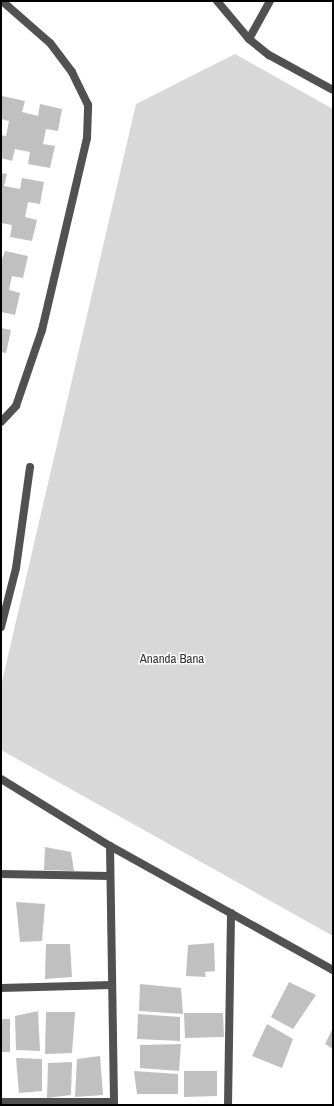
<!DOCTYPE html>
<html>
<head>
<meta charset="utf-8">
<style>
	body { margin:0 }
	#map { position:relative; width:334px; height:1106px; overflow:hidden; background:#fff; font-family:"Archivo Narrow",sans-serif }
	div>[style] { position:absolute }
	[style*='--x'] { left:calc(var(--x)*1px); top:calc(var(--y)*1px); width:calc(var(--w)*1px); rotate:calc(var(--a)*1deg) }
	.green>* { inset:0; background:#d8d8d8 }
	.building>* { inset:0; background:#c0c0c0 }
	.minor>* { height:8px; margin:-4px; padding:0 4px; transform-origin:4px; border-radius:4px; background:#515151 }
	span { translate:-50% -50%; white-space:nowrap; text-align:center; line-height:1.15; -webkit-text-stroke:3px #fff; paint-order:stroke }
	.park-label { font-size:13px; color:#2f2f2f }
	.frame { position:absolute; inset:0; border:2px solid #000; pointer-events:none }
</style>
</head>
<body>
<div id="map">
	<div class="green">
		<div style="clip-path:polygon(235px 54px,333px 109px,333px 936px,1px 750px,1px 686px,136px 104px)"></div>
	</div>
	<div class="building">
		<div style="clip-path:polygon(2px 96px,25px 101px,22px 112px,38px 116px,40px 104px,62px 109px,58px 131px,46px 129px,43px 144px,55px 146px,50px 168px,28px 164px,30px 152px,15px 149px,12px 161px,1px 158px,1px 135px,6px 136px,9px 121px,1px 119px)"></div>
		<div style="clip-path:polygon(1px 173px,7px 174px,4px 186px,20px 189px,22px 178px,44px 182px,40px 204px,28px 202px,25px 217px,37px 220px,32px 241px,10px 237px,12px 225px,1px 223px)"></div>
		<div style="clip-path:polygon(5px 251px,28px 256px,23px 278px,12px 276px,9px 290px,20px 293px,15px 315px,1px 312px,1px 262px)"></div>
		<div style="clip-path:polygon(1px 328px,11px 330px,6px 353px,1px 352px)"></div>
		<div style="clip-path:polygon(45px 847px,71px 852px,74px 871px,44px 870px)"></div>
		<div style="clip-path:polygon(16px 902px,45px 904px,42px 941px,20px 942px)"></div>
		<div style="clip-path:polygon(214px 943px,215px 971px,205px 972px,206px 977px,186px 976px,188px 945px)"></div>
		<div style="clip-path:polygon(46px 944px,70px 944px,72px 977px,45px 979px)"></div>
		<div style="clip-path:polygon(289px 982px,316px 995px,293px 1029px,271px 1017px)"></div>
		<div style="clip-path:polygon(140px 984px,181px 988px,183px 1014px,139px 1011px)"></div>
		<div style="clip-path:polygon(38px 1011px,40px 1051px,16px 1050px,15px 1016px)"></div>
		<div style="clip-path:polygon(46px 1012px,75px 1012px,72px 1053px,45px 1054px)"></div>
		<div style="clip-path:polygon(184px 1013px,223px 1013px,224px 1037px,185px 1038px)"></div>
		<div style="clip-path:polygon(138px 1014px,180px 1017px,180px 1041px,137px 1039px)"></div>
		<div style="clip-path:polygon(1px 1019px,10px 1019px,10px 1052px,1px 1052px)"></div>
		<div style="clip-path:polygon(267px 1024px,293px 1039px,282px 1068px,252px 1056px)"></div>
		<div style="clip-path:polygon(333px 1028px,333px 1049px,325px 1044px)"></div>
		<div style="clip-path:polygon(181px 1044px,179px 1071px,140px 1068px,140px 1045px)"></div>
		<div style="clip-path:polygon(100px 1056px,103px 1095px,75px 1097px,77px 1059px)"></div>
		<div style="clip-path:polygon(16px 1058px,42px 1059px,42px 1091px,19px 1093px)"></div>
		<div style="clip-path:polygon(72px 1062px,71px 1095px,47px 1098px,48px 1063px)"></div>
		<div style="clip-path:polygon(134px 1071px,178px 1074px,178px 1094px,137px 1094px)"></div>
		<div style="clip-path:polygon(184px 1071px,217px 1071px,217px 1096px,184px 1097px)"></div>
	</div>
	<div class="minor">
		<div style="--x:217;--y:1;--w:50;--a:49.9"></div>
		<div style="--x:249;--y:39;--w:26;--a:39"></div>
		<div style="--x:269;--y:55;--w:73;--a:28.7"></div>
		<div style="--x:249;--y:39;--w:43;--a:-61.1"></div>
		<div style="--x:1;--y:422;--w:22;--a:-47"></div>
		<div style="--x:16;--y:406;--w:80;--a:-71.1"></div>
		<div style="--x:42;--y:330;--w:197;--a:-76.8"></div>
		<div style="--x:87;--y:138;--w:33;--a:-88"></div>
		<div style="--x:88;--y:105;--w:37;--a:-116"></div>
		<div style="--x:72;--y:72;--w:36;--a:-127"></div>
		<div style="--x:50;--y:43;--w:64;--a:-138.8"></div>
		<div style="--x:1;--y:627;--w:61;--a:-75.7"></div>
		<div style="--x:16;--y:568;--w:102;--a:-82.1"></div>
		<div style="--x:1;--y:779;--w:128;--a:31.6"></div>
		<div style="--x:110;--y:846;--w:255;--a:29.1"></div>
		<div style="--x:110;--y:846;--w:259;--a:89.1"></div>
		<div style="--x:1;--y:874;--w:109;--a:1.1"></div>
		<div style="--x:1;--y:988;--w:111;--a:-1.5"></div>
		<div style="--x:1;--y:1102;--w:113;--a:0"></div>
		<div style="--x:228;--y:1105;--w:192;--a:-89.1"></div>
	</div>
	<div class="park-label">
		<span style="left:172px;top:659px">Ananda Bana</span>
	</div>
	<div class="frame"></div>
</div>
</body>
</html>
